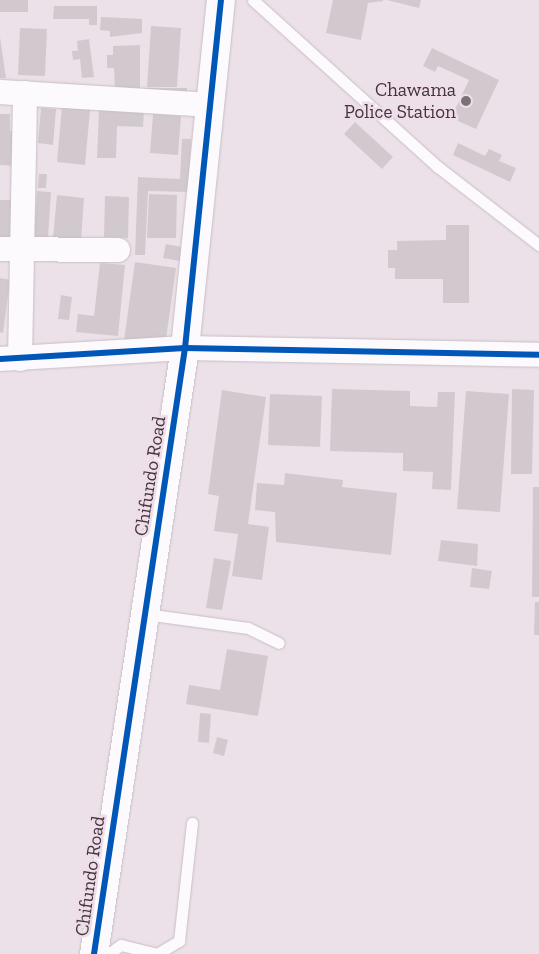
<!DOCTYPE html>
<html>
<head>
<meta charset="utf-8">
<style>
	body { margin:0 }
	#map { position:relative; width:539px; height:954px; overflow:hidden; background:#ece1e9; font-family:"Zilla Slab",serif }
	div>[style] { position:absolute }
	[style*='--x'] { left:calc(var(--x)*1px); top:calc(var(--y)*1px); width:calc(var(--w)*1px); rotate:calc(var(--a)*1deg) }
	.building>* { inset:0; background:#d2c9cf }
	.roads { filter:drop-shadow(0 0 1px #c7bec4) drop-shadow(0 0 1px #c7bec4) }
	.service>* { height:11px; margin:-5.5px; padding:0 5.5px; transform-origin:5.5px; border-radius:5.5px; background:#fcfafc }
	.minor>* { height:24px; margin:-12px; padding:0 12px; transform-origin:12px; border-radius:12px; background:#fcfafc }
	.tertiary>* { height:28px; margin:-14px; padding:0 14px; transform-origin:14px; border-radius:14px; background:#fcfafc }
	.cycleway>* { height:6px; margin:-3px; padding:0 3px; transform-origin:3px; border-radius:3px; background:#0057b8 }
	.dots>* { width:14px; height:14px; translate:-50% -50%; box-sizing:border-box; border:2px solid #f0ddea; border-radius:50% }
	span { translate:-50% -50%; white-space:nowrap; text-align:center; line-height:1.15; -webkit-text-stroke:5px #f0ddea; paint-order:stroke }
	.poi-label { font-size:19px; color:#3e363b }
	.right { translate:-100% -50%; text-align:right }
	.street-label { font-size:19px; color:#3e363b }
</style>
</head>
<body>
<div id="map">
	<div class="building">
		<div style="clip-path:polygon(0 0,28px 0,28px 12px,0 12px)"></div>
		<div style="clip-path:polygon(333px 0,383px 0,383px 1px,368px 3px,361px 40px,326px 33px)"></div>
		<div style="clip-path:polygon(387px 0,421px 0,419px 8px)"></div>
		<div style="clip-path:polygon(54px 6px,97px 6px,97px 25px,89px 25px,89px 19px,53px 19px)"></div>
		<div style="clip-path:polygon(101px 17px,142px 19px,142px 33px,110px 37px,110px 31px,100px 30px)"></div>
		<div style="clip-path:polygon(151px 26px,181px 28px,177px 87px,147px 87px)"></div>
		<div style="clip-path:polygon(20px 28px,47px 29px,45px 76px,18px 75px)"></div>
		<div style="clip-path:polygon(0 37px,6px 78px,0 78px)"></div>
		<div style="clip-path:polygon(89px 39px,94px 77px,82px 78px,80px 59px,73px 60px,72px 51px,78px 51px,77px 41px)"></div>
		<div style="clip-path:polygon(140px 45px,140px 92px,115px 93px,114px 68px,107px 68px,107px 55px,113px 55px,113px 46px)"></div>
		<div style="clip-path:polygon(432px 48px,499px 80px,476px 129px,451px 118px,469px 80px,438px 66px,435px 72px,423px 66px)"></div>
		<div style="clip-path:polygon(143px 88px,187px 88px,187px 99px,143px 99px)"></div>
		<div style="clip-path:polygon(62px 107px,90px 110px,85px 165px,57px 162px)"></div>
		<div style="clip-path:polygon(41px 108px,56px 109px,53px 145px,38px 143px)"></div>
		<div style="clip-path:polygon(99px 110px,144px 112px,143px 127px,117px 126px,116px 158px,97px 158px)"></div>
		<div style="clip-path:polygon(0 114px,10px 114px,10px 131px,18px 132px,16px 166px,0 165px)"></div>
		<div style="clip-path:polygon(153px 114px,181px 116px,178px 155px,150px 153px)"></div>
		<div style="clip-path:polygon(355px 122px,393px 157px,382px 169px,344px 134px)"></div>
		<div style="clip-path:polygon(182px 139px,191px 139px,189px 192px,148px 191px,145px 255px,135px 255px,138px 177px,180px 179px)"></div>
		<div style="clip-path:polygon(458px 143px,485px 156px,489px 149px,502px 155px,499px 161px,516px 168px,510px 182px,453px 155px)"></div>
		<div style="clip-path:polygon(39px 174px,47px 174px,46px 188px,38px 188px)"></div>
		<div style="clip-path:polygon(37px 191px,51px 192px,48px 238px,34px 237px)"></div>
		<div style="clip-path:polygon(149px 194px,177px 195px,176px 238px,147px 238px)"></div>
		<div style="clip-path:polygon(57px 195px,84px 198px,81px 240px,53px 238px)"></div>
		<div style="clip-path:polygon(105px 196px,129px 197px,128px 238px,104px 237px)"></div>
		<div style="clip-path:polygon(0 200px,15px 200px,15px 247px,0 247px)"></div>
		<div style="clip-path:polygon(446px 225px,469px 225px,469px 303px,443px 303px,443px 279px,395px 279px,395px 268px,388px 268px,388px 250px,397px 250px,397px 241px,446px 240px)"></div>
		<div style="clip-path:polygon(166px 244px,182px 247px,180px 261px,163px 258px)"></div>
		<div style="clip-path:polygon(135px 262px,176px 268px,165px 346px,124px 340px)"></div>
		<div style="clip-path:polygon(100px 263px,125px 265px,118px 336px,76px 332px,78px 314px,94px 316px)"></div>
		<div style="clip-path:polygon(0 278px,10px 280px,3px 333px,0 332px)"></div>
		<div style="clip-path:polygon(61px 295px,72px 297px,69px 320px,58px 319px)"></div>
		<div style="clip-path:polygon(332px 389px,410px 391px,410px 406px,437px 407px,438px 392px,455px 392px,451px 490px,432px 489px,433px 472px,403px 471px,403px 453px,330px 451px)"></div>
		<div style="clip-path:polygon(512px 389px,534px 390px,532px 474px,511px 474px)"></div>
		<div style="clip-path:polygon(222px 390px,266px 397px,248px 524px,269px 527px,262px 580px,232px 576px,238px 534px,214px 531px,219px 496px,208px 494px)"></div>
		<div style="clip-path:polygon(466px 391px,509px 394px,500px 512px,457px 509px)"></div>
		<div style="clip-path:polygon(270px 394px,322px 396px,320px 447px,268px 445px)"></div>
		<div style="clip-path:polygon(285px 473px,343px 480px,342px 487px,397px 493px,391px 555px,276px 542px,275px 512px,255px 510px,257px 483px,284px 485px)"></div>
		<div style="clip-path:polygon(533px 487px,539px 487px,539px 597px,532px 597px)"></div>
		<div style="clip-path:polygon(441px 540px,478px 544px,477px 566px,438px 561px)"></div>
		<div style="clip-path:polygon(214px 558px,231px 561px,222px 610px,206px 608px)"></div>
		<div style="clip-path:polygon(472px 568px,492px 571px,489px 589px,470px 587px)"></div>
		<div style="clip-path:polygon(535px 602px,539px 602px,539px 635px,534px 635px)"></div>
		<div style="clip-path:polygon(227px 649px,268px 656px,258px 716px,186px 704px,189px 685px,220px 690px)"></div>
		<div style="clip-path:polygon(200px 713px,211px 714px,209px 743px,198px 742px)"></div>
		<div style="clip-path:polygon(217px 737px,228px 740px,224px 756px,213px 753px)"></div>
	</div>
	<div class="roads">
		<div class="service">
			<div style="--x:253;--y:0;--w:249;--a:42.1"></div>
			<div style="--x:438;--y:167;--w:128;--a:37.7"></div>
			<div style="--x:145;--y:614;--w:104;--a:7.7"></div>
			<div style="--x:248;--y:628;--w:34;--a:26"></div>
			<div style="--x:108;--y:954;--w:16;--a:-35"></div>
			<div style="--x:121;--y:945;--w:37;--a:14"></div>
			<div style="--x:157;--y:954;--w:26;--a:-31"></div>
			<div style="--x:179;--y:941;--w:119;--a:-83.7"></div>
		</div>
		<div class="minor">
			<div style="--x:0;--y:92;--w:212;--a:3.5"></div>
			<div style="--x:0;--y:249;--w:118;--a:0.5"></div>
			<div style="--x:0;--y:359;--w:185;--a:-3.4"></div>
			<div style="--x:185;--y:348;--w:354;--a:1.1"></div>
			<div style="--x:20;--y:359;--w:266;--a:-88.9"></div>
		</div>
		<div class="tertiary">
			<div style="--x:94;--y:954;--w:613;--a:-81.46"></div>
			<div style="--x:185;--y:348;--w:350;--a:-84.1"></div>
		</div>
	</div>
	<div class="cycleway">
		<div style="--x:0;--y:359;--w:185;--a:-3.4"></div>
		<div style="--x:185;--y:348;--w:354;--a:1.1"></div>
		<div style="--x:94;--y:954;--w:613;--a:-81.46"></div>
		<div style="--x:185;--y:348;--w:350;--a:-84.1"></div>
	</div>
	<div class="dots">
		<div style="left:466px;top:101px;background:#7b7278"></div>
	</div>
	<div class="poi-label">
		<span class="right" style="left:456px;top:101px">Chawama<br>Police Station</span>
	</div>
	<div class="street-label">
		<span style="left:150px;top:476px;rotate:-81deg">Chifundo Road</span>
		<span style="left:90px;top:876px;rotate:-82deg">Chifundo Road</span>
	</div>
</div>
</body>
</html>
